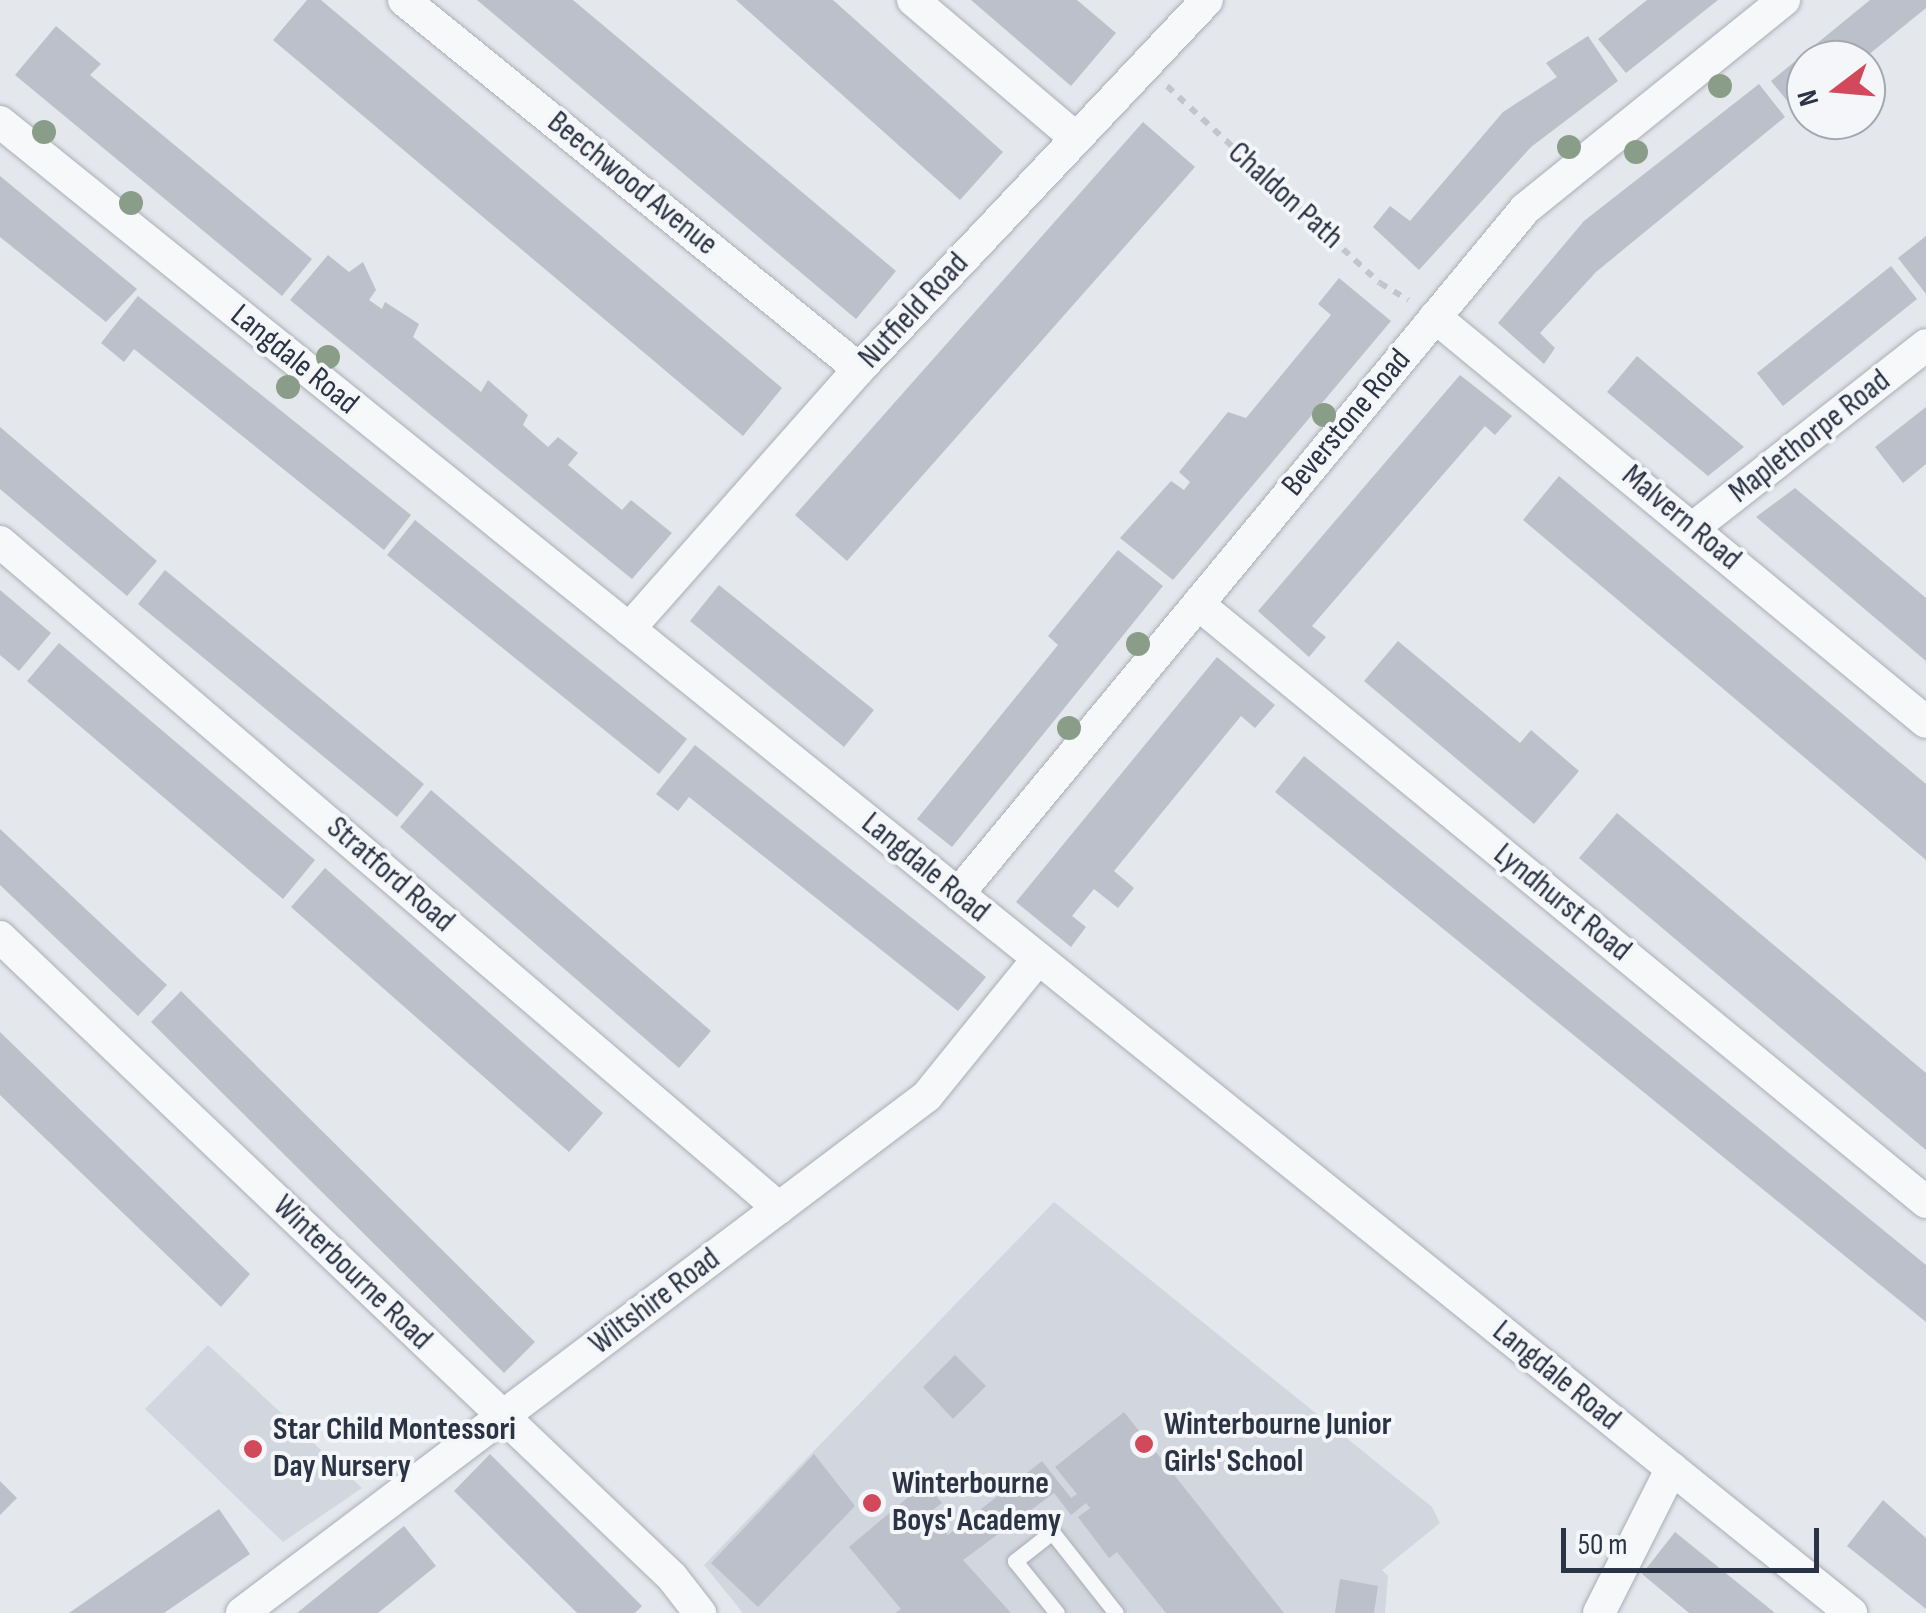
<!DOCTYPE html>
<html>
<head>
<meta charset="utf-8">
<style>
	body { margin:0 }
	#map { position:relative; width:1926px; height:1613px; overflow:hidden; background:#e4e7ec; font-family:"Sofia Sans Condensed",sans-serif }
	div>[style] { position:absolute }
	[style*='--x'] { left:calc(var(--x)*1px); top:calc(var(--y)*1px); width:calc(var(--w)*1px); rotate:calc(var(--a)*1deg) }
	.built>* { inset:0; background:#d2d6de }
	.building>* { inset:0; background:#bbc0ca }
	.path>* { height:6px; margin-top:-3px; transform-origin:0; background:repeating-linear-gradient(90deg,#c2c5cb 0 8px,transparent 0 16px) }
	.roads { filter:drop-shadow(0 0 2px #a9aeb7) drop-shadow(0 0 2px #a9aeb7) }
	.lane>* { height:15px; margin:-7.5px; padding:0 7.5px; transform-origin:7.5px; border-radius:7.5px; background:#f7f8fa }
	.street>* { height:32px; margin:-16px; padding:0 16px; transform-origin:16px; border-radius:16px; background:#f7f8fa }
	.trees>* { width:24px; height:24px; margin:-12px; border-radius:50%; background:#899d89 }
	.dots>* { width:28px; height:28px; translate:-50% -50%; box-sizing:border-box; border:5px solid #f4f6f9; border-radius:50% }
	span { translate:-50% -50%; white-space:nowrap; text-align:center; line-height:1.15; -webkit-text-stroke:8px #f4f6f9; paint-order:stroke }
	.street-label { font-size:32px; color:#2b3445 }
	.poi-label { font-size:32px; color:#2b3445; font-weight:700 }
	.left { translate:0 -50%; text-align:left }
	.north { position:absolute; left:1786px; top:40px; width:100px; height:100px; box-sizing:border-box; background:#f4f6f9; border:2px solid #a4a8b1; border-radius:50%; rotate:254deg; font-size:28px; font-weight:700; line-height:40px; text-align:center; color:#2b3445 }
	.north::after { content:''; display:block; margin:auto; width:35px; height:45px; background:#d1495b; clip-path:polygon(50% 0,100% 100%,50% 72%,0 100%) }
	.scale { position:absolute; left:1561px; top:1528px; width:258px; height:45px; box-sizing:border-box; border:5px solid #2b3445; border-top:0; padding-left:12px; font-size:30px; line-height:35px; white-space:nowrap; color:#2b3445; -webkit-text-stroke:8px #f4f6f9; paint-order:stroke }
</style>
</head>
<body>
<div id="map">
	<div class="built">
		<div style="clip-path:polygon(1054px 1202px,1432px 1507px,1440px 1523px,1382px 1570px,1388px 1576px,1385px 1613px,743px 1613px,704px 1565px)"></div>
		<div style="clip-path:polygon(208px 1345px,362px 1488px,283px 1542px,145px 1409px)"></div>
	</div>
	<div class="building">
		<div style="clip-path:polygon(307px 0,321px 0,782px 388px,743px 436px,273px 40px)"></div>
		<div style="clip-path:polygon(477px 0,573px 0,896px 271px,856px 319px)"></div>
		<div style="clip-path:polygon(736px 0,833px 0,1003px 152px,960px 200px)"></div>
		<div style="clip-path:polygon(971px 0,1077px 0,1116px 33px,1071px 86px)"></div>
		<div style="clip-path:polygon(1647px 0,1718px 0,1626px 73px,1598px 39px)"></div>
		<div style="clip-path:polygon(1870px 0,1926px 0,1926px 8px,1862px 60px,1806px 60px,1806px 106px,1797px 113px,1771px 81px)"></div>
		<div style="clip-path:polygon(56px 26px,101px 64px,90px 75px,312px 259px,282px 296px,15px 75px)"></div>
		<div style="clip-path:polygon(1588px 36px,1618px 81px,1531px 147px,1419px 270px,1373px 227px,1390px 206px,1410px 221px,1503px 112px,1557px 77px,1546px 63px)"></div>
		<div style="clip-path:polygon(1759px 84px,1785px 117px,1596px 272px,1540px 333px,1555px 348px,1544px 364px,1498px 323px,1584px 221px)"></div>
		<div style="clip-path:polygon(1143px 122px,1195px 167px,847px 561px,795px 515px)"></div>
		<div style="clip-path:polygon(0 176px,137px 289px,106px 322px,0 237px)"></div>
		<div style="clip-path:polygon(1926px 236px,1926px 294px,1898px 258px)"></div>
		<div style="clip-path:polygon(328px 255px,349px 272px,363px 262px,376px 290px,369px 300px,382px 309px,385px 302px,419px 324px,413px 337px,481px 392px,488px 380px,528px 415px,523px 425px,548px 447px,558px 437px,578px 453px,568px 465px,622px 510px,631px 500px,672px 533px,632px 579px,290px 300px)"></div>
		<div style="clip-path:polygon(1891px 266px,1917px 299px,1783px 406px,1757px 373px)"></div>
		<div style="clip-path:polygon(1339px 278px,1391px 321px,1173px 580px,1120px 538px,1171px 481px,1184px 490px,1190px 482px,1179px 472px,1228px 412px,1246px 418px,1331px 315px,1318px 304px)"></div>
		<div style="clip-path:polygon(138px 296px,411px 515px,384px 550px,134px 349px,124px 362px,101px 343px)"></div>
		<div style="clip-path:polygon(1637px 356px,1744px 447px,1708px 476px,1607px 392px)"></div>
		<div style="clip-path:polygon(1460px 375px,1512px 416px,1495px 435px,1485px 426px,1312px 626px,1326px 637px,1309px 657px,1258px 611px)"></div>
		<div style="clip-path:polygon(1926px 407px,1926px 464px,1903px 483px,1875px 447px)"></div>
		<div style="clip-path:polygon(0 427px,157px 561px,127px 596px,0 489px)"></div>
		<div style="clip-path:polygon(1559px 476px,1926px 784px,1926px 860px,1523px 520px)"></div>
		<div style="clip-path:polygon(1795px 488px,1926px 598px,1926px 661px,1756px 517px)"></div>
		<div style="clip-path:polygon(415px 520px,687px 739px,659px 774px,387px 555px)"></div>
		<div style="clip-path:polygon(1118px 550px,1163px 586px,952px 847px,917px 819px,1058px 645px,1048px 636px)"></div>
		<div style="clip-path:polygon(165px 570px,424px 784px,397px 817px,138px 604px)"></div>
		<div style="clip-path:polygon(719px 585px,874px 710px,844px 747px,690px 621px)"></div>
		<div style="clip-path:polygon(0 590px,51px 633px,19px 671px,0 655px)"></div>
		<div style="clip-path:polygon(1398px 641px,1520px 743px,1531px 730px,1579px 771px,1534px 824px,1364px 681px)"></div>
		<div style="clip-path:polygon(59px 643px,315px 860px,283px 899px,27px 681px)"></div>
		<div style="clip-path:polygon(1217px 657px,1275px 705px,1255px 728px,1241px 716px,1114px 871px,1134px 888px,1118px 908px,1094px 889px,1072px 916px,1086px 927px,1071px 947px,1016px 902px)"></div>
		<div style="clip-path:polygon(695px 745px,986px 977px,958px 1011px,689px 797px,678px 811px,656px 794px)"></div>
		<div style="clip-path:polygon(1304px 756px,1926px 1265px,1926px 1322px,1275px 792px)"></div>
		<div style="clip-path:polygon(431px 790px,711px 1031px,679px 1068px,400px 827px)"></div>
		<div style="clip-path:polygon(1617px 813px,1926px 1073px,1926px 1150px,1579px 858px)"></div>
		<div style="clip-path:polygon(0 829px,167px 985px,138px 1016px,0 885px)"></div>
		<div style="clip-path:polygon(325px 868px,603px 1113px,569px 1152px,291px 907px)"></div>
		<div style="clip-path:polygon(181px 991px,535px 1342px,504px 1373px,151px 1022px)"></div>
		<div style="clip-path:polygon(0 1032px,250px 1274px,221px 1307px,0 1095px)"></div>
		<div style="clip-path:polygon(955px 1355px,986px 1386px,953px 1419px,923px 1387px)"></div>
		<div style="clip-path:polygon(1124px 1412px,1284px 1613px,1166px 1613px,1117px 1552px,1109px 1558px,1078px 1517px,1090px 1508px,1086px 1503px,1071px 1515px,1054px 1493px,963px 1560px,1011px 1613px,895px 1613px,901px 1609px,849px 1547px,925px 1483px,942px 1503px,930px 1512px,948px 1535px,1042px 1461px,1071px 1498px,1077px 1494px,1055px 1467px)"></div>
		<div style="clip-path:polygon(490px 1454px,642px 1606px,635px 1613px,577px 1613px,454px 1491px)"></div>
		<div style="clip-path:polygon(814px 1454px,855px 1506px,758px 1607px,711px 1563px)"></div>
		<div style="clip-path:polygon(0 1481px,17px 1498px,0 1515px)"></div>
		<div style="clip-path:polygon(1883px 1500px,1926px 1538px,1926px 1609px,1847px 1546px)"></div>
		<div style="clip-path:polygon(219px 1509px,250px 1554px,164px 1613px,69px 1613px)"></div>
		<div style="clip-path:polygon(404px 1526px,436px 1566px,378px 1613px,297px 1613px)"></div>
		<div style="clip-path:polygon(1675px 1532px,1775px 1613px,1689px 1613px,1642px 1574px)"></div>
		<div style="clip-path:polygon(1340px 1579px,1378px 1586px,1374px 1613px,1335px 1613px)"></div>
	</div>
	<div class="path">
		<div style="--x:1167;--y:86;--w:290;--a:42.8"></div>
		<div style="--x:1380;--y:283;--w:33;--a:31"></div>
	</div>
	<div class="roads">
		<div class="lane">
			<div style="--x:1057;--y:1613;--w:67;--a:-128.9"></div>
			<div style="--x:1015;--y:1561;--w:47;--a:-38.1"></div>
			<div style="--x:1052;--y:1532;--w:103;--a:51.7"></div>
		</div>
		<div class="street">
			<div style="--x:404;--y:0;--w:586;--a:39.04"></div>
			<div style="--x:913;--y:0;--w:214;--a:40.3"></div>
			<div style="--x:0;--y:122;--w:2377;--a:38.85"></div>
			<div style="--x:1435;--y:317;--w:636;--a:39.52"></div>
			<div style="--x:1693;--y:528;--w:296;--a:-38.1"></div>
			<div style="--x:0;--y:542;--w:1025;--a:40.53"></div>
			<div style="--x:1198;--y:604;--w:942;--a:39.4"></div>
			<div style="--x:629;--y:629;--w:347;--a:-48.5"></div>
			<div style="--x:859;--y:369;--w:507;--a:-46.68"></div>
			<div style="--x:958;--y:894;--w:889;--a:-50.38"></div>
			<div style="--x:1525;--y:209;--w:333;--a:-38.9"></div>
			<div style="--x:0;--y:937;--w:928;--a:43.6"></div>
			<div style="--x:672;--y:1577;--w:46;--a:52.1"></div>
			<div style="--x:242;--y:1613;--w:858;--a:-37.04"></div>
			<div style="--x:927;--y:1096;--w:176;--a:-51"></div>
			<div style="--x:1599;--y:1613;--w:162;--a:-63.3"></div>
		</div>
	</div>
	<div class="trees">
		<div style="left:1720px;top:86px"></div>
		<div style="left:44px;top:132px"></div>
		<div style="left:1569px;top:147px"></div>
		<div style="left:1636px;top:152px"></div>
		<div style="left:131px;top:203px"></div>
		<div style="left:328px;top:357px"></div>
		<div style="left:288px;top:387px"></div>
		<div style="left:1324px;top:415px"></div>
		<div style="left:1138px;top:644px"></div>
		<div style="left:1069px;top:728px"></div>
	</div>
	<div class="dots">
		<div style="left:1144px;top:1444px;background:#d1495b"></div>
		<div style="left:253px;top:1449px;background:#d1495b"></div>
		<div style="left:872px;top:1503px;background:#d1495b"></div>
	</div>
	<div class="street-label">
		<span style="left:632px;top:184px;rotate:39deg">Beechwood Avenue</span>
		<span style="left:1285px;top:196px;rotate:42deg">Chaldon Path</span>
		<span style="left:914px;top:311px;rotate:-47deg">Nutfield Road</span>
		<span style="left:294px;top:360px;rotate:39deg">Langdale Road</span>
		<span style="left:1347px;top:423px;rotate:-50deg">Beverstone Road</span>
		<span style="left:1810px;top:437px;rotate:-38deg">Maplethorpe Road</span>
		<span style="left:1681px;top:518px;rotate:40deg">Malvern Road</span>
		<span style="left:925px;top:868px;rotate:39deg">Langdale Road</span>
		<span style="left:390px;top:875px;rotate:41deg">Stratford Road</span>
		<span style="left:1562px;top:903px;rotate:39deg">Lyndhurst Road</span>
		<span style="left:352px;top:1273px;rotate:44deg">Winterbourne Road</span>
		<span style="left:655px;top:1302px;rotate:-37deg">Wiltshire Road</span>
		<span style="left:1556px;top:1376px;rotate:39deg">Langdale Road</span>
	</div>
	<div class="poi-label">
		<span class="left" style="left:1164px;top:1444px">Winterbourne Junior<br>Girls' School</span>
		<span class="left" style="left:273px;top:1449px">Star Child Montessori<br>Day Nursery</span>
		<span class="left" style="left:892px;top:1503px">Winterbourne<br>Boys' Academy</span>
	</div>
	<div class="north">N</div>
	<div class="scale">50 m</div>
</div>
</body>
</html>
